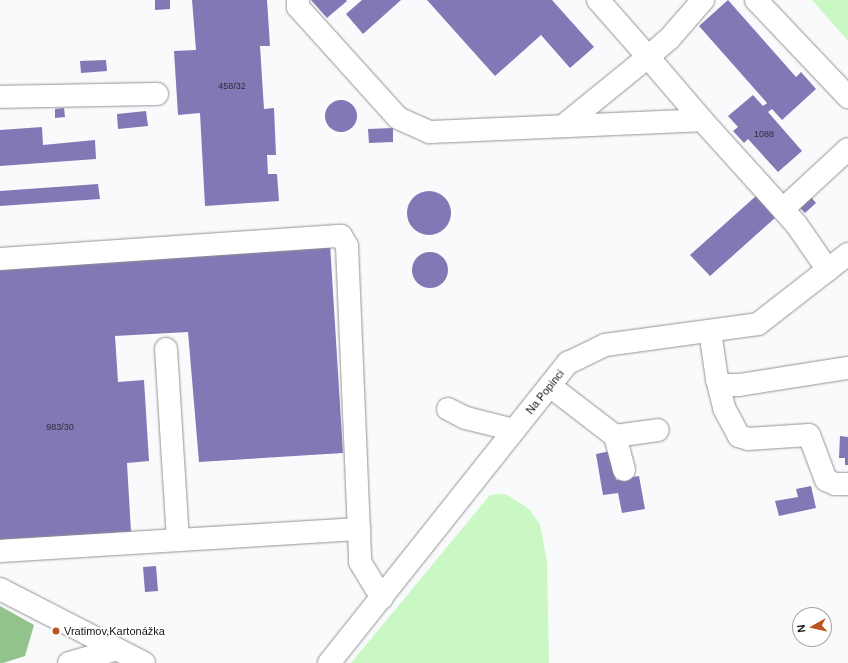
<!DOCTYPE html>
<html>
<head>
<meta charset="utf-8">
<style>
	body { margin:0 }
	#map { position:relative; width:848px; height:663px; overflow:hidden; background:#f9fafb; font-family:Arial,sans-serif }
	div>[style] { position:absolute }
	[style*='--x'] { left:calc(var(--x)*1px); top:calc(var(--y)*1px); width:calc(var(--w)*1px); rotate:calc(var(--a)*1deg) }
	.green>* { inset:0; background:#caf8c4 }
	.forest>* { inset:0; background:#92c38b }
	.building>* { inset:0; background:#8377b5 }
	.round { border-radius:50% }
	.roads { filter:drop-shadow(0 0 1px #929394) drop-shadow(0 0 1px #929394) }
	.minor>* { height:22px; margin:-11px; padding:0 11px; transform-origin:11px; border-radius:11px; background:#fff }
	.dots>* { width:11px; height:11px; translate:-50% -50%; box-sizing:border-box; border:2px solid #fff; border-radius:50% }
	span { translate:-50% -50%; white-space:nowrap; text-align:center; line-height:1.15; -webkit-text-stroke:3px #fff; paint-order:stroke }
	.number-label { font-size:9px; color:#2f2d3c }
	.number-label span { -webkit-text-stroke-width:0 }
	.street-label { font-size:11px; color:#131414 }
	.poi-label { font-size:11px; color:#131414 }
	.left { translate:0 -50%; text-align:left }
	.north { position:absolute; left:792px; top:607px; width:40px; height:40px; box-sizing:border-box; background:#fff; border:1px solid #a1a1a1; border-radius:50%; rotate:262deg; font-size:11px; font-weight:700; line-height:16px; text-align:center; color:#131414 }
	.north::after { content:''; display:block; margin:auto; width:14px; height:18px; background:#b9561f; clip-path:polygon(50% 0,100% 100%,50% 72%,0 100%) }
</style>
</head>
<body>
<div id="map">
	<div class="green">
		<div style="clip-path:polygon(812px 0,848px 0,848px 41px)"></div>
		<div style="clip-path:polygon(505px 494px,528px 508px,540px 524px,547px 562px,549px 663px,351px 663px,490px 495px)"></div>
	</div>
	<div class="forest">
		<div style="clip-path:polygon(0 606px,34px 625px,25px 656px,3px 663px,0 663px)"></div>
	</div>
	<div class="building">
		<div style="clip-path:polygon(155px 0,170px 0,170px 9px,155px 10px)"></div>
		<div style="clip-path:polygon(192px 0,267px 0,270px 46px,260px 46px,264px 109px,274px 108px,276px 155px,267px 155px,268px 174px,277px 174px,279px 201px,205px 206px,200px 113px,178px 115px,174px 51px,196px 50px)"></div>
		<div style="clip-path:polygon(311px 0,346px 0,347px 1px,327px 18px)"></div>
		<div style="clip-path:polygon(362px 0,401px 0,363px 34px,346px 14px)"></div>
		<div style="clip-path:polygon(427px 0,552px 0,594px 47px,570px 68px,541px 35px,495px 76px)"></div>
		<div style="clip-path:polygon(728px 0,796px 77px,801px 72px,816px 89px,782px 120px,772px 109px,768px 112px,802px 151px,778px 172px,748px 139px,744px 143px,733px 131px,738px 127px,728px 116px,753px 95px,763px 106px,767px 103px,699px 26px)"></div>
		<div style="clip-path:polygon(106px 60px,107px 71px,81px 73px,80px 61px)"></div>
		<div class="round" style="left:325px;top:100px;width:32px;height:32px"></div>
		<div style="clip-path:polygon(64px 108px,65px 117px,55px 118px,55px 109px)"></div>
		<div style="clip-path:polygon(146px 111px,148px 126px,118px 129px,117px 114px)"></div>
		<div style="clip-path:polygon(42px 127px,43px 145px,95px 140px,96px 159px,0 166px,0 130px)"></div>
		<div style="clip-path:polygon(393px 128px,393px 142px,369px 143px,368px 129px)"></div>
		<div style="clip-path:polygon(98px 184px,100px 199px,0 206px,0 191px)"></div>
		<div class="round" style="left:407px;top:191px;width:44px;height:44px"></div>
		<div style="clip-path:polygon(756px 196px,775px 218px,710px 276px,690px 255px)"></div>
		<div style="clip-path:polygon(811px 197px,816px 203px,805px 213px,799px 207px)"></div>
		<div style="clip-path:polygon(330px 244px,343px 453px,199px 462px,188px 332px,115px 336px,118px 382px,144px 380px,149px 461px,127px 463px,131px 532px,0 540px,0 265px)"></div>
		<div class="round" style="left:412px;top:252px;width:36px;height:36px"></div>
		<div style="clip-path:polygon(840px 436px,848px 437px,848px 465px,845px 465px,845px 458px,839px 458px)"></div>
		<div style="clip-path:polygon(611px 451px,616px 480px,639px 476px,645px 509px,622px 513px,618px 493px,603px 495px,596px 454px)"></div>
		<div style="clip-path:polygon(811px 486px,816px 508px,779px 516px,775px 501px,798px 497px,796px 489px)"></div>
		<div style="clip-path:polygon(156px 566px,158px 591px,145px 592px,143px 567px)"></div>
	</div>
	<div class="roads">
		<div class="minor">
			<div style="--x:298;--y:0;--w:7;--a:90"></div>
			<div style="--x:298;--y:7;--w:149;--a:48"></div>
			<div style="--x:398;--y:118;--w:35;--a:24"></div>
			<div style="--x:430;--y:132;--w:272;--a:-2.5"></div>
			<div style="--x:702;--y:120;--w:140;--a:47.9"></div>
			<div style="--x:796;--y:224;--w:56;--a:55.2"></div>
			<div style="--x:598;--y:0;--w:76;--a:48.7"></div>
			<div style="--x:648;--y:57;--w:28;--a:-41"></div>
			<div style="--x:669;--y:39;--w:52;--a:-48.9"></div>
			<div style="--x:756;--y:0;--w:134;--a:46.5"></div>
			<div style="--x:0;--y:97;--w:157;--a:-1.1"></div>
			<div style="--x:563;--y:126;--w:109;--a:-39.1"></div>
			<div style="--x:648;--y:57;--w:83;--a:49.4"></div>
			<div style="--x:783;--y:209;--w:88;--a:-42.7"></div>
			<div style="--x:0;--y:259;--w:342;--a:-3.9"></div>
			<div style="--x:341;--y:236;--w:12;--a:59"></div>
			<div style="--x:347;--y:246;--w:316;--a:87.6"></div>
			<div style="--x:360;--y:562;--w:42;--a:58.6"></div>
			<div style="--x:710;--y:331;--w:49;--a:81.7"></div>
			<div style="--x:717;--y:379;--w:9;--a:41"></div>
			<div style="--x:724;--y:385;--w:15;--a:0"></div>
			<div style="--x:739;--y:385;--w:110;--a:-8.9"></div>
			<div style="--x:166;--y:349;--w:191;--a:86.4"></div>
			<div style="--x:717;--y:379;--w:30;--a:76"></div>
			<div style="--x:724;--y:408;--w:32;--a:62"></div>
			<div style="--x:739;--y:436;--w:9;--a:18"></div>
			<div style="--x:748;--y:439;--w:61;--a:-3.8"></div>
			<div style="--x:809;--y:435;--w:48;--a:69.3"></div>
			<div style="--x:826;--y:480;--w:10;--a:24"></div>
			<div style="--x:835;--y:484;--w:13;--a:0"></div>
			<div style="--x:550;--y:386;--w:82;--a:37.6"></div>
			<div style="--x:615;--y:436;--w:35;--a:75"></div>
			<div style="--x:448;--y:409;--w:20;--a:27"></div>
			<div style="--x:466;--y:418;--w:49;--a:14"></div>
			<div style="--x:615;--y:436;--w:43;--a:-7.9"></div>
			<div style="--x:0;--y:551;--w:360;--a:-3.5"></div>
			<div style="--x:0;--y:589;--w:162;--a:27.2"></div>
			<div style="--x:69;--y:663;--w:47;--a:-16.1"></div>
			<div style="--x:329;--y:663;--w:384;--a:-51.5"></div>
			<div style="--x:568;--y:363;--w:41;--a:-25.9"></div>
			<div style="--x:605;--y:345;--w:154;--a:-7.8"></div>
			<div style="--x:758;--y:324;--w:114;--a:-37.9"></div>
		</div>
	</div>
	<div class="dots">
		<div style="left:56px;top:631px;background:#b9561f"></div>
	</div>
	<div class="number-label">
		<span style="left:232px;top:86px">458/32</span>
		<span style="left:764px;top:134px">1088</span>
		<span style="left:60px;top:427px">983/30</span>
	</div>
	<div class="street-label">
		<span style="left:545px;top:392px;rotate:-51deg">Na Popinci</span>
	</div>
	<div class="poi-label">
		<span class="left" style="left:64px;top:631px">Vratimov,Kartonážka</span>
	</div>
	<div class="north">N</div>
</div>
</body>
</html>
